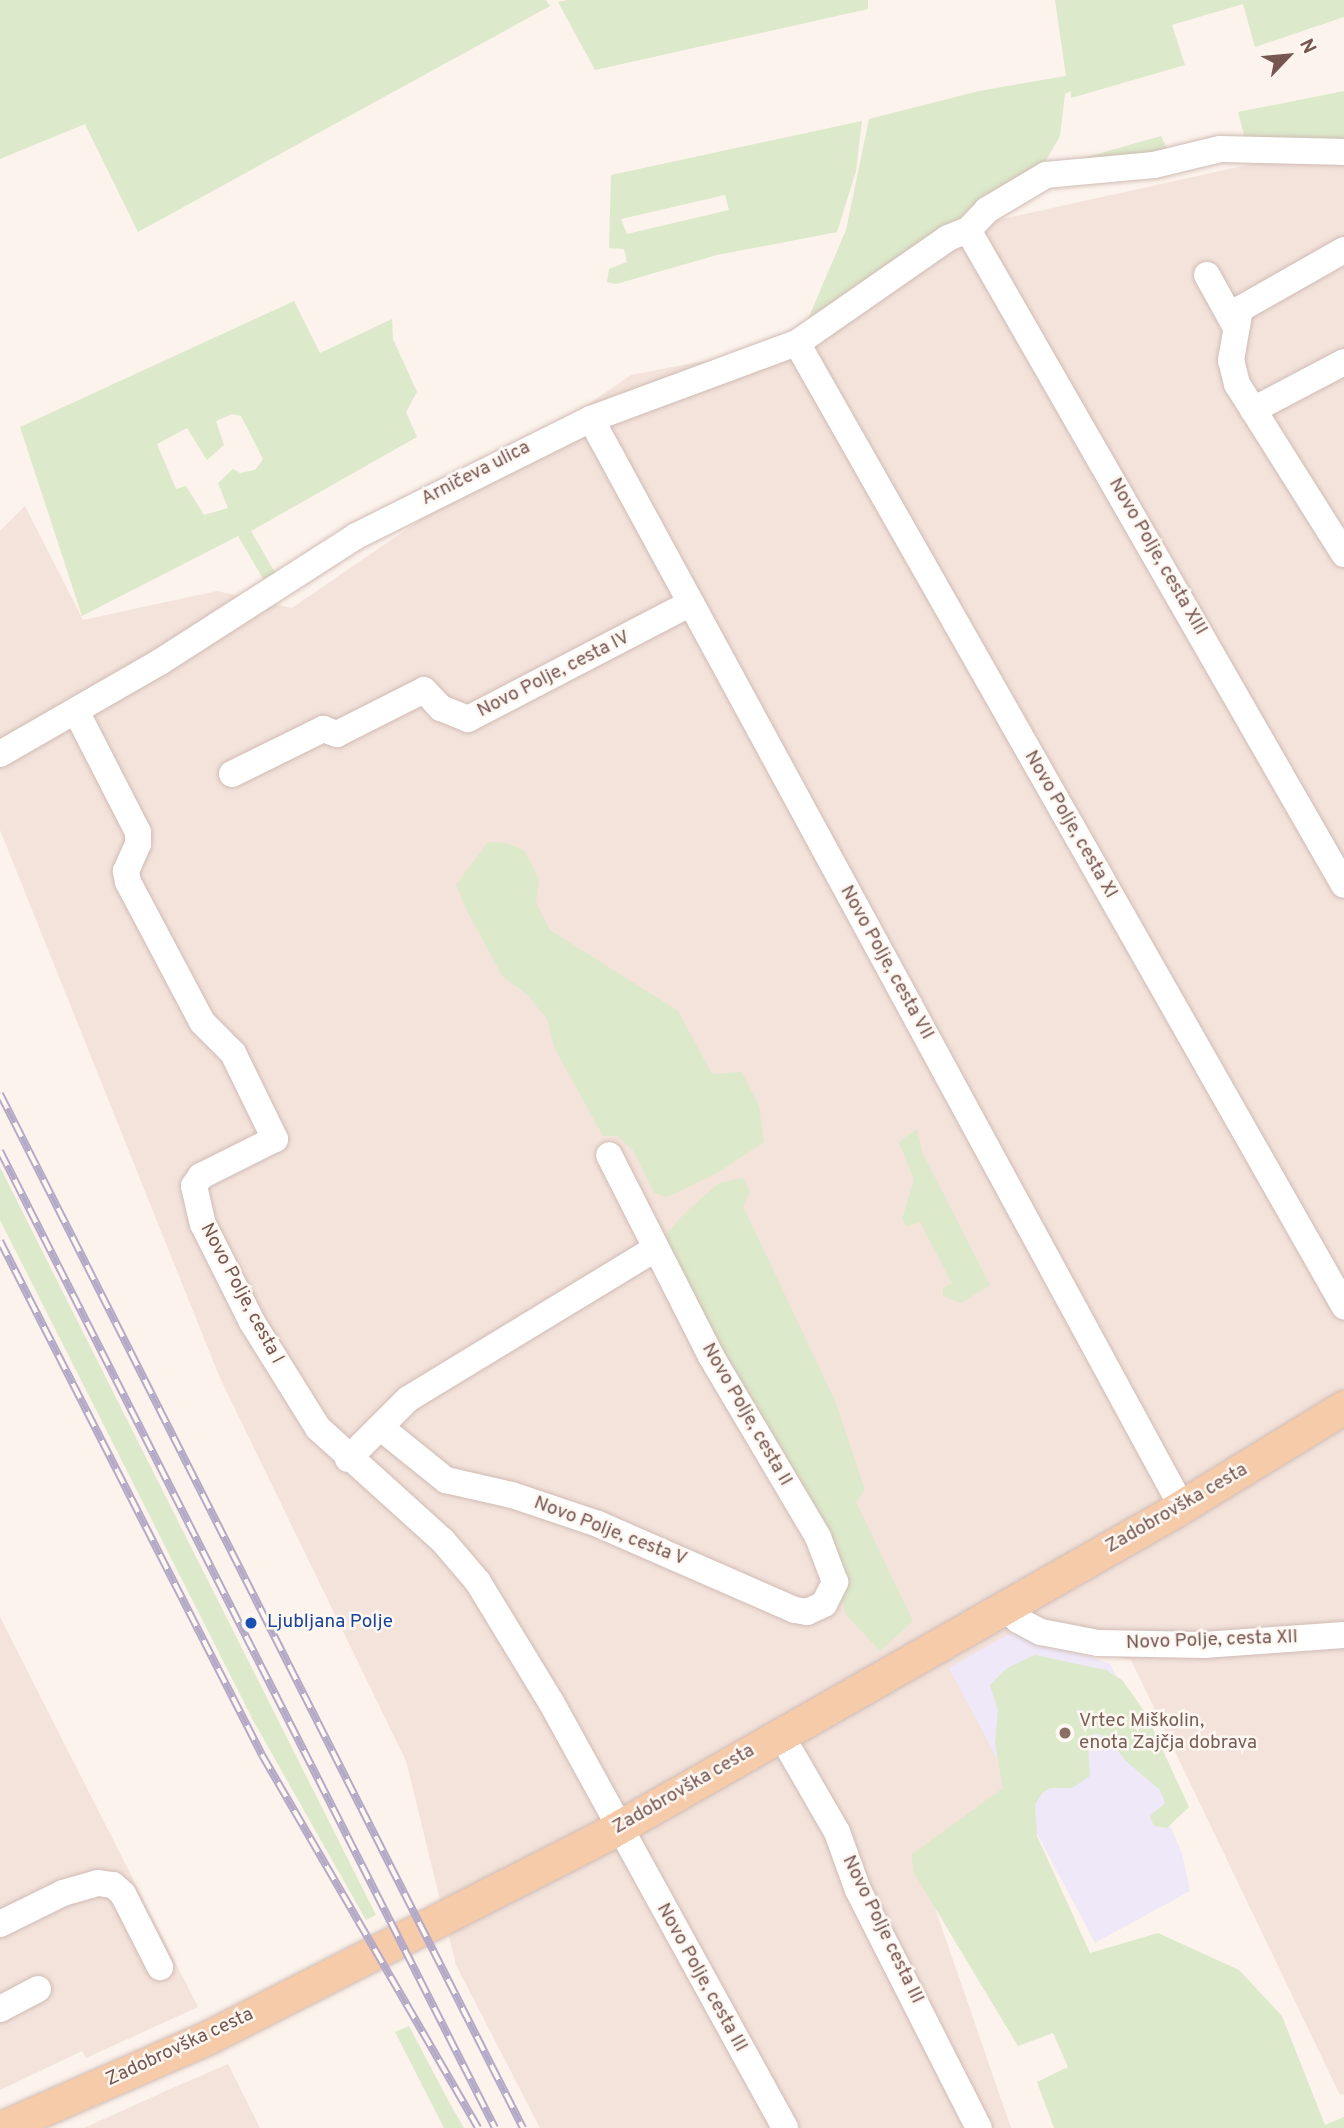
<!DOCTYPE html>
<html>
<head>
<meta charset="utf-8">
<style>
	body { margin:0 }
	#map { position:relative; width:1344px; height:2128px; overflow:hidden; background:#fcf3ec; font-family:Overpass,sans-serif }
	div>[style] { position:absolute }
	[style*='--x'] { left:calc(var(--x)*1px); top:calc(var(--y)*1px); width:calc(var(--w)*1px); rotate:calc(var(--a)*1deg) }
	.residential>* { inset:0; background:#f3e3db }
	.education>* { inset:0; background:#efe8f8 }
	.green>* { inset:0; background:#dce9ca }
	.roads { filter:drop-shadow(0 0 2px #d0bbb4) drop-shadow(0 0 2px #d0bbb4) }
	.minor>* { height:26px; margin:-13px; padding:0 13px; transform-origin:13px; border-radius:13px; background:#fff }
	.major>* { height:33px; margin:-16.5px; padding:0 16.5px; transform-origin:16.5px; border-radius:16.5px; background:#f5cbaa }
	.rail>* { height:8px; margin-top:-4px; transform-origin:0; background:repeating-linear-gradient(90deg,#fef7f2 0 16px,#b4a9c6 0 32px); box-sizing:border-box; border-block:2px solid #b4a9c6 }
	.dots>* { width:19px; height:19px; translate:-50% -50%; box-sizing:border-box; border:4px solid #fef7f2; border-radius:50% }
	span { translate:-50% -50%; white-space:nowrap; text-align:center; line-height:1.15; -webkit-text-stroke:5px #fef7f2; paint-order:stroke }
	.street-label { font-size:19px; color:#765650 }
	.transit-label { font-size:19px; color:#164399 }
	.left { translate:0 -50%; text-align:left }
	.education-label { font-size:19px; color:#785e54 }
	.north { position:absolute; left:1253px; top:21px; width:70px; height:70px; -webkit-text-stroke:5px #fef7f2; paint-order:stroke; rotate:64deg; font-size:19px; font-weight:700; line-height:28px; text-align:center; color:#765650 }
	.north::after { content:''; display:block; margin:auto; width:24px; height:32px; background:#765650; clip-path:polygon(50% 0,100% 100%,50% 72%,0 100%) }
</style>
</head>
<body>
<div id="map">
	<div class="residential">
		<div style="clip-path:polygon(1283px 157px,1344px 160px,1344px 2094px,1340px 2095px,1131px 1660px,1018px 1638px,1052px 1749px,924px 1876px,1011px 2128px,540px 2128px,456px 1965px,406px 1761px,220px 1378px,0 830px,0 531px,25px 506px,83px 620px,217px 591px,292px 608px,631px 375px,797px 343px,989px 222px)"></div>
		<div style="clip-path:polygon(0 1617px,198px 2007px,86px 2058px,82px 2051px,0 2090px)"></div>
		<div style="clip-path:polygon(228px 2064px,260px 2128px,84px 2128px,168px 2090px)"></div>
	</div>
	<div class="education">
		<div style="clip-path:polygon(1016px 1630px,1110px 1664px,1180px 1798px,1165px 1814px,1182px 1853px,1190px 1891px,1095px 1943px,949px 1668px)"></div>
	</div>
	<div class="green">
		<div style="clip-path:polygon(0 0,546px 0,550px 6px,138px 232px,85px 124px,0 159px)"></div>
		<div style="clip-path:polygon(568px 0,868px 0,868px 9px,595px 70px,558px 2px)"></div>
		<div style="clip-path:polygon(1055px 0,1344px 0,1344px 17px,1255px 47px,1243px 4px,1172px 25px,1185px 65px,1071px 98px,1071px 91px,1065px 94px,1060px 136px,1040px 171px,808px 319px,846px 230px,869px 119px,979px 91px,1066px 76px)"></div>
		<div style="clip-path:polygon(1344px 91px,1344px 142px,1246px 143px,1238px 112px)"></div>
		<div style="clip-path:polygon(evenodd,862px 121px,856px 171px,837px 232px,717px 255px,616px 284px,607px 282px,609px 269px,627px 262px,624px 249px,609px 248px,611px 175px,862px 121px,725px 195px,729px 210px,627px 234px,621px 219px,725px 195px)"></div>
		<div style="clip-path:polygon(1161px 136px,1167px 149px,1164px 158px,1069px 162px)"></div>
		<div style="clip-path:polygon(evenodd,294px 301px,320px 353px,392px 319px,393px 339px,417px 392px,406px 412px,417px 437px,251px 531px,277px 576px,266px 584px,238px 536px,82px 616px,20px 427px,294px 301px,232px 414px,241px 416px,263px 459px,255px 470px,240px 473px,233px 469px,218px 483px,228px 508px,204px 515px,186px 486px,176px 489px,157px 444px,187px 428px,207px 460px,224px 445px,216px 421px,232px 414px)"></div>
		<div style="clip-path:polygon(488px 842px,507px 843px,525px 851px,539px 879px,536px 903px,550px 930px,678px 1011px,712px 1074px,742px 1072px,759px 1106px,764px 1142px,717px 1173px,667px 1197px,654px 1193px,633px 1150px,617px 1136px,603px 1136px,554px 1047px,547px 1019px,528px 995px,503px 977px,467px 911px,456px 885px)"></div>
		<div style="clip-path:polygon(917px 1129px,922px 1152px,990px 1285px,961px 1303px,943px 1296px,943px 1289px,952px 1283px,920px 1222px,906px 1227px,902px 1219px,914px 1180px,899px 1142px)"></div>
		<div style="clip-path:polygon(0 1167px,376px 1915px,366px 1920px,254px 1722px,0 1220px)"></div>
		<div style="clip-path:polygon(743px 1178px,750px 1191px,743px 1206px,836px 1403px,865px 1490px,856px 1502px,913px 1621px,880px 1651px,846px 1615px,818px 1517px,668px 1253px,667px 1233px,684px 1214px,719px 1183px)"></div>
		<div style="clip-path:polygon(1035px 1655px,1106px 1670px,1122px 1680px,1145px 1712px,1189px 1807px,1167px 1828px,1154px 1826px,1150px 1816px,1165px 1803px,1160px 1790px,1126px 1761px,1107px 1737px,1098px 1734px,1093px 1734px,1088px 1746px,1090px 1776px,1072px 1788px,1050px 1788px,1042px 1793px,1035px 1805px,1037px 1836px,1090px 1953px,1158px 1933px,1239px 1970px,1282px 2016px,1325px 2125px,1344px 2117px,1344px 2128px,1054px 2128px,1037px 2082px,1068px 2067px,1053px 2033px,1018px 2046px,914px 1873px,911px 1855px,1003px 1788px,995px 1743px,998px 1711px,990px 1685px,1007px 1668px)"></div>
		<div style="clip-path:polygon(409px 2026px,449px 2102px,464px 2128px,444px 2128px,395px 2032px)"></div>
	</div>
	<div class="roads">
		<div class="minor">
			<div style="--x:968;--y:230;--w:755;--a:60.14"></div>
			<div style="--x:968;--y:230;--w:28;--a:-46"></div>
			<div style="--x:987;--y:210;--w:69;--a:-30.7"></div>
			<div style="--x:1046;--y:175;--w:108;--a:-5.3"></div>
			<div style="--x:1154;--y:165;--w:68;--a:-13.6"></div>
			<div style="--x:1220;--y:149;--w:124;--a:1.4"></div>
			<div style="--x:1344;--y:250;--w:120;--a:150.4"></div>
			<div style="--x:1240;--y:309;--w:52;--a:100"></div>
			<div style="--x:1231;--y:360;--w:25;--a:76"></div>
			<div style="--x:1237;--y:384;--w:201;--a:57.8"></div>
			<div style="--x:1207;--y:275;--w:56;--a:61.1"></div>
			<div style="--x:797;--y:343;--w:1108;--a:60.4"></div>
			<div style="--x:1253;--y:410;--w:103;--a:-27.8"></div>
			<div style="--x:591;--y:419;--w:1238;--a:61.49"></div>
			<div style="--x:76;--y:711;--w:136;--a:62.9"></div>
			<div style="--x:138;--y:832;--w:12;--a:90"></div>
			<div style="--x:138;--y:844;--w:30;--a:114"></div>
			<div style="--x:126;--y:871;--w:11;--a:80"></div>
			<div style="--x:128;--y:882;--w:158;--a:62.1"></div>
			<div style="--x:202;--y:1022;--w:44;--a:45"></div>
			<div style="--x:233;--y:1053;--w:96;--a:64"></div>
			<div style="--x:275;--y:1139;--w:83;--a:153.4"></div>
			<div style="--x:201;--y:1176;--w:12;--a:125"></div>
			<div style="--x:194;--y:1186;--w:39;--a:77"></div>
			<div style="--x:203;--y:1224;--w:110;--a:63.4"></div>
			<div style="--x:252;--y:1322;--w:125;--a:58.1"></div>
			<div style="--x:318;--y:1428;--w:169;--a:42.1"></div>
			<div style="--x:443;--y:1541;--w:54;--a:49.5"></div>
			<div style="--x:478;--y:1582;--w:140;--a:58.7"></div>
			<div style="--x:551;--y:1702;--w:486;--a:61.2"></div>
			<div style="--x:0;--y:754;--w:185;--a:-29.9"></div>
			<div style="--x:160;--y:662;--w:233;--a:-32.7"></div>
			<div style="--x:356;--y:536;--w:263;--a:-26.5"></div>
			<div style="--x:591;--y:419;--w:220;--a:-20.3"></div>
			<div style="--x:797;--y:343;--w:184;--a:-34.8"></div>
			<div style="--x:948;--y:238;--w:22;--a:-22"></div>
			<div style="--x:232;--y:774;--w:102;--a:-26.3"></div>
			<div style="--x:323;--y:729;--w:15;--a:20"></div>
			<div style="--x:337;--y:734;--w:97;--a:-26.8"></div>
			<div style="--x:424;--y:690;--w:25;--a:47"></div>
			<div style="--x:441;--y:708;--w:29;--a:22"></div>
			<div style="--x:468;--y:719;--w:251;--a:-27.5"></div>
			<div style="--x:380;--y:1427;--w:85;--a:38.8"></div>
			<div style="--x:446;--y:1480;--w:68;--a:12.8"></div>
			<div style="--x:512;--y:1495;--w:91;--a:18.6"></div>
			<div style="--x:598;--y:1524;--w:215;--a:23.6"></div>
			<div style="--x:795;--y:1610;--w:12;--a:9"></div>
			<div style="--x:807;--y:1612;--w:19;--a:-25"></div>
			<div style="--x:824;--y:1604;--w:25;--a:-63"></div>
			<div style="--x:835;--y:1582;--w:48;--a:-110.7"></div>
			<div style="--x:818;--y:1537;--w:210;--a:-120.6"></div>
			<div style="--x:711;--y:1356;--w:225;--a:-116.9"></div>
			<div style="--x:348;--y:1459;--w:85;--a:-45"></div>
			<div style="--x:408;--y:1399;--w:290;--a:-31.3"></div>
			<div style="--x:1006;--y:1607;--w:18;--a:47"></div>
			<div style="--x:1018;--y:1620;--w:26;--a:28"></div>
			<div style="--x:1041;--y:1632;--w:58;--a:10.9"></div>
			<div style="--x:1098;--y:1643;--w:106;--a:1.1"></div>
			<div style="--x:1204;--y:1645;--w:140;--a:-4.1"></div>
			<div style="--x:781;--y:1735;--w:112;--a:60"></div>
			<div style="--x:837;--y:1832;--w:62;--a:70.1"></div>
			<div style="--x:858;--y:1890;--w:267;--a:63.1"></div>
			<div style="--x:0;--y:1924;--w:70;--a:-26.2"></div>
			<div style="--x:63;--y:1893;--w:36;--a:-16"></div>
			<div style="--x:98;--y:1883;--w:15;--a:8"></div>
			<div style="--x:113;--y:1885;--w:13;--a:42"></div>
			<div style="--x:123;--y:1894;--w:82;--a:63.1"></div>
			<div style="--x:0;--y:2009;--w:43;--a:-27.8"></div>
		</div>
		<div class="major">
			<div style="--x:1;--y:2128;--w:225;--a:-23.6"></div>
			<div style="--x:207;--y:2038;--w:447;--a:-27"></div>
			<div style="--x:605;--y:1835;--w:651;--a:-29.64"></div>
			<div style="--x:1171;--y:1513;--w:203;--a:-31.5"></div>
		</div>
	</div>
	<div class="rail">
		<div style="--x:0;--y:1094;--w:1159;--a:63.17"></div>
		<div style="--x:0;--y:1151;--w:1095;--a:63.13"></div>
		<div style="--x:0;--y:1241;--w:577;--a:62.99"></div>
		<div style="--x:262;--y:1755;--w:431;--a:59.9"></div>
	</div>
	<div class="dots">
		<div style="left:251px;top:1623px;background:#1a4fb4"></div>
		<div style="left:1065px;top:1733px;background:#8d6e63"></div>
	</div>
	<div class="street-label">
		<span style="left:476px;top:474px;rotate:-27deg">Arničeva ulica</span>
		<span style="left:1157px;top:557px;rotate:60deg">Novo Polje, cesta XIII</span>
		<span style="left:554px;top:675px;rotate:-27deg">Novo Polje, cesta IV</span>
		<span style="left:1070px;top:825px;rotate:60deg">Novo Polje, cesta XI</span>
		<span style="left:886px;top:963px;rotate:61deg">Novo Polje, cesta VII</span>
		<span style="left:241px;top:1294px;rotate:62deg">Novo Polje, cesta I</span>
		<span style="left:746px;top:1415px;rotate:60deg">Novo Polje, cesta II</span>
		<span style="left:1177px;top:1509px;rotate:-30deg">Zadobrovška cesta</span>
		<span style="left:610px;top:1532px;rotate:21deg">Novo Polje, cesta V</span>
		<span style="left:1212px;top:1641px;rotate:-2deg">Novo Polje, cesta XII</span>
		<span style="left:684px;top:1790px;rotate:-30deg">Zadobrovška cesta</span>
		<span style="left:882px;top:1930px;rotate:64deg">Novo Polje cesta III</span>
		<span style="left:701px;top:1978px;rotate:61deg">Novo Polje, cesta III</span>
		<span style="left:180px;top:2048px;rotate:-25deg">Zadobrovška cesta</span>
	</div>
	<div class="transit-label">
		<span class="left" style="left:267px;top:1623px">Ljubljana Polje</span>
	</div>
	<div class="education-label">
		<span class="left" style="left:1079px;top:1733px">Vrtec Miškolin,<br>enota Zajčja dobrava</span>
	</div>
	<div class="north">N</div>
</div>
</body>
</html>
